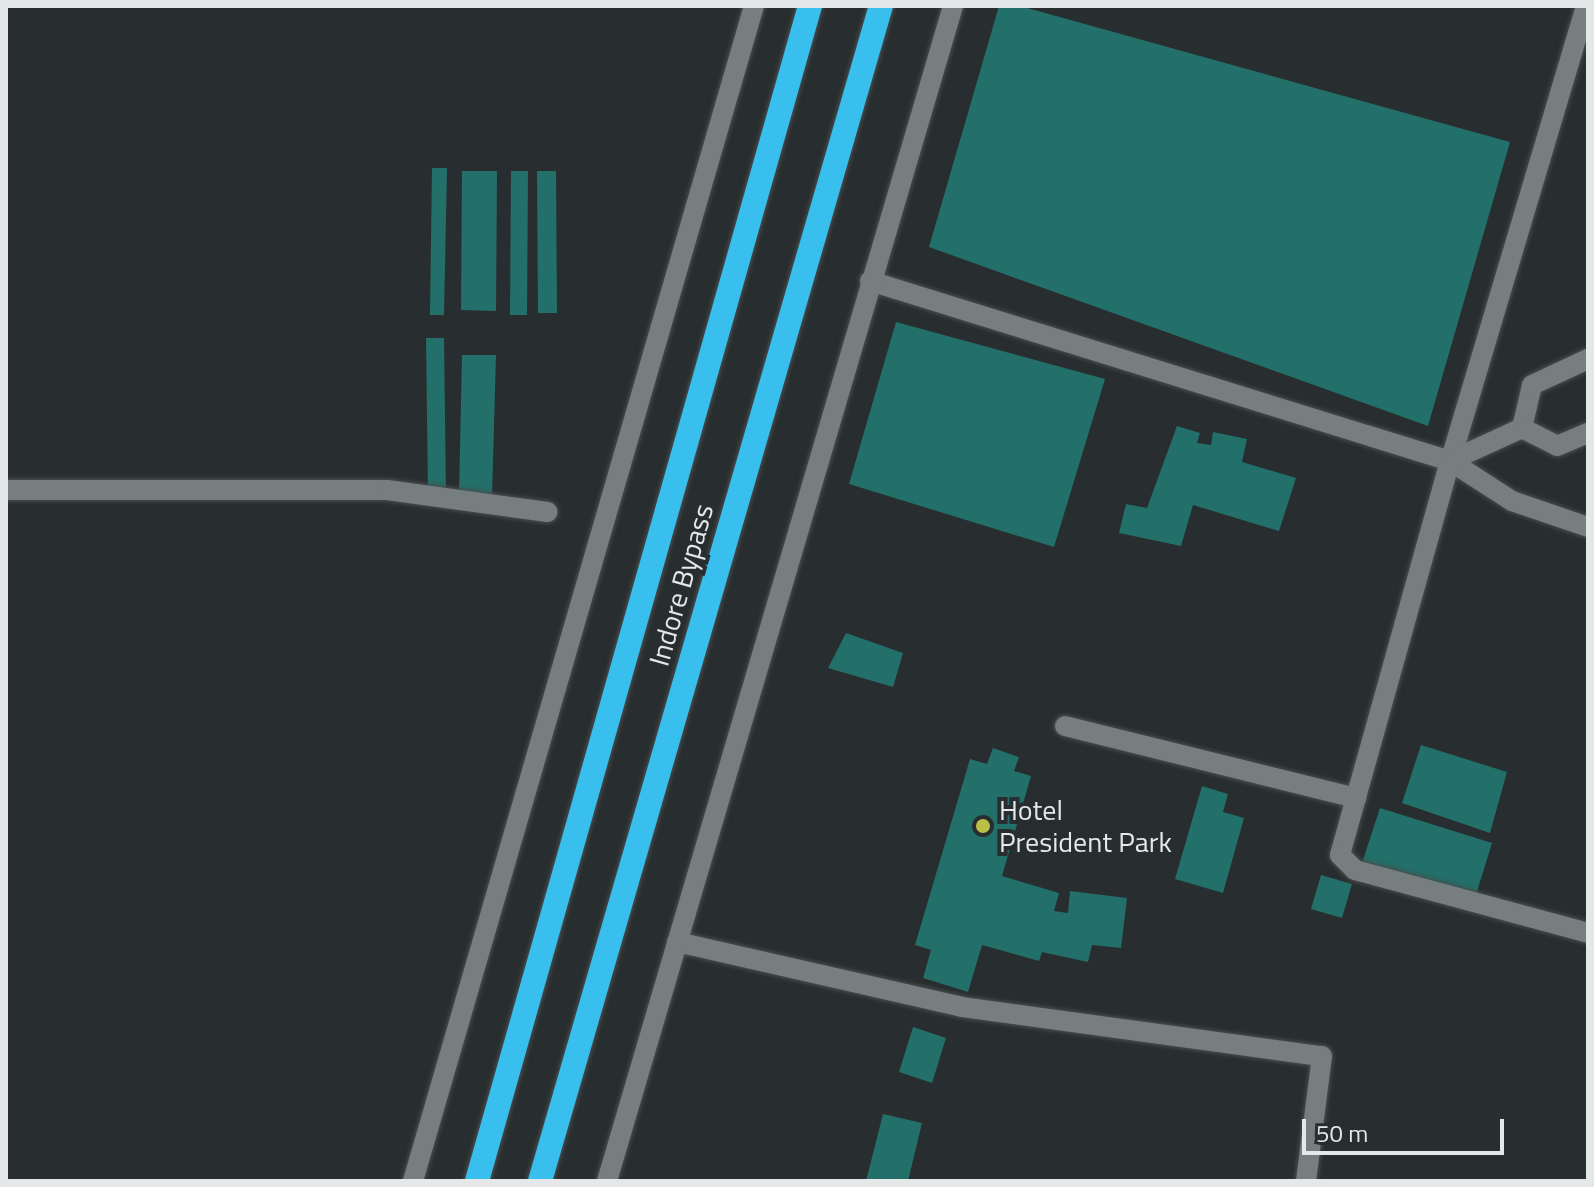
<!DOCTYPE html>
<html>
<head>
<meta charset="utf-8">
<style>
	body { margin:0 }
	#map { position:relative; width:1594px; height:1187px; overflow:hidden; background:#282e2f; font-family:"Titillium Web",sans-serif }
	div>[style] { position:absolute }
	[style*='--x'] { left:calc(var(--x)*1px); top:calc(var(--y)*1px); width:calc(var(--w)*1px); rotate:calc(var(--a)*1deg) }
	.building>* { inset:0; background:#236f69 }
	.roads { filter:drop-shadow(0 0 2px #484d4e) drop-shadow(0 0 2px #484d4e) }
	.minor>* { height:20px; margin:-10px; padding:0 10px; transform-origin:10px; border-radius:10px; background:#777e7f }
	.highway>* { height:24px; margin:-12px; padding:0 12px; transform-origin:12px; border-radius:12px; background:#39bfee }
	.dots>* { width:22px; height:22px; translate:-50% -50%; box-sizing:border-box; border:4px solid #282e2f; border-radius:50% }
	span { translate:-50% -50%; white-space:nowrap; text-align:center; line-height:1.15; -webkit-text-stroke:8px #282e2f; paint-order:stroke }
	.street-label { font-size:28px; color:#e5e8e9 }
	.poi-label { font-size:28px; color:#e5e8e9 }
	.left { translate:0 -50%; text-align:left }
	.frame { position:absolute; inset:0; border:8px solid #e5e8e9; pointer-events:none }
	.scale { position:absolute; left:1302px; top:1119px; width:202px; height:36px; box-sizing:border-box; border:4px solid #e5e8e9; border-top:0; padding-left:10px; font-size:24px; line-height:28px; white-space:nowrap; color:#e5e8e9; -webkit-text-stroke:6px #282e2f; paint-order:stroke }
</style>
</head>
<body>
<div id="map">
	<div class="building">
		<div style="clip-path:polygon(999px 6px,1020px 6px,1510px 142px,1428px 426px,929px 247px)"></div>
		<div style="clip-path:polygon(432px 168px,447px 168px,444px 315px,430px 315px)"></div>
		<div style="clip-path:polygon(462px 171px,497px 171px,496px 311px,461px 310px)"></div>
		<div style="clip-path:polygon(511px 171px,528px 171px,527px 315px,510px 315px)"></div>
		<div style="clip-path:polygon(537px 171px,556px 171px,557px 313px,538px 313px)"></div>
		<div style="clip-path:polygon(896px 322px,1105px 379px,1054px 547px,849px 484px)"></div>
		<div style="clip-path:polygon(426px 338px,444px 338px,446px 496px,428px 496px)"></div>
		<div style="clip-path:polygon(462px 355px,496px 355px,492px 496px,459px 495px)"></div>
		<div style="clip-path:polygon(1177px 426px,1200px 433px,1197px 443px,1211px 445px,1213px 432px,1247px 439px,1242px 462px,1296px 478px,1279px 531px,1193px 505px,1181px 546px,1119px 533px,1126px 504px,1147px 508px)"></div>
		<div style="clip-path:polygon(846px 633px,903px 653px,893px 687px,828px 668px)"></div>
		<div style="clip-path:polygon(1421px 745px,1507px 772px,1490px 833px,1402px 803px)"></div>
		<div style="clip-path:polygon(993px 748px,1019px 757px,1014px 771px,1031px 776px,1002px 876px,1059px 893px,1054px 911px,1068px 913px,1070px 891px,1127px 898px,1121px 948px,1092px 945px,1088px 962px,1042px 952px,1039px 961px,982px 945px,968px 992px,923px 978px,931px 950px,915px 945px,970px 759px,987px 764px)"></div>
		<div style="clip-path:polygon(1202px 786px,1228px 794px,1223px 812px,1244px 818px,1223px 893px,1175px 879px)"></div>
		<div style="clip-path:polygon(1380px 808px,1492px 843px,1475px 898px,1362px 863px)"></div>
		<div style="clip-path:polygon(1321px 875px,1352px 884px,1342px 918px,1311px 909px)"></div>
		<div style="clip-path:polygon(913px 1027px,946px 1038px,932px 1083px,899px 1072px)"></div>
		<div style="clip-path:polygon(883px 1114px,922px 1123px,908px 1181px,866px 1181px)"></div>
	</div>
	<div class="roads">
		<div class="minor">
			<div style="--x:1586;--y:6;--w:475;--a:106.6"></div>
			<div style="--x:1450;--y:461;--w:74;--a:32.8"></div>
			<div style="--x:1512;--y:501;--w:80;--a:18.9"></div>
			<div style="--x:870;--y:281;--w:607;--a:17.24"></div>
			<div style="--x:1450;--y:461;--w:79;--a:-24.6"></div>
			<div style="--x:1522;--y:428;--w:44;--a:-76.9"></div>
			<div style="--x:1532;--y:385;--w:62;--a:-24.9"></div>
			<div style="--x:1522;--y:428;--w:39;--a:27"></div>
			<div style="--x:1557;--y:446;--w:34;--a:-23"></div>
			<div style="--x:1450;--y:461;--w:409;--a:105.6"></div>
			<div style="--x:1340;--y:855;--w:21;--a:45"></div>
			<div style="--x:1355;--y:870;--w:241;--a:15.1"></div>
			<div style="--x:6;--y:490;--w:381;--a:0"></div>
			<div style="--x:387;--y:490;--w:162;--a:7.8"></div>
			<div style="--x:1065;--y:726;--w:300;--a:13.9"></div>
			<div style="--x:677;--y:942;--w:292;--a:12.8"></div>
			<div style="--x:962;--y:1007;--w:363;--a:7.8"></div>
			<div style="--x:1322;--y:1056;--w:126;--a:97.3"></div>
			<div style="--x:413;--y:1181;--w:1223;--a:-73.82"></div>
			<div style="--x:607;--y:1181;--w:1225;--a:-73.59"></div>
		</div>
		<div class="highway">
			<div style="--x:477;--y:1181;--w:1221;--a:-74.18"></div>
			<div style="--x:540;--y:1181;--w:1223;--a:-73.82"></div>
		</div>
	</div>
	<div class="dots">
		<div style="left:983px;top:826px;background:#bac045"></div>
	</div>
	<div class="street-label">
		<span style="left:681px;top:585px;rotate:-74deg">Indore Bypass</span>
	</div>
	<div class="poi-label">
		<span class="left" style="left:999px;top:826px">Hotel<br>President Park</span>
	</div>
	<div class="frame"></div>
	<div class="scale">50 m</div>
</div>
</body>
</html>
